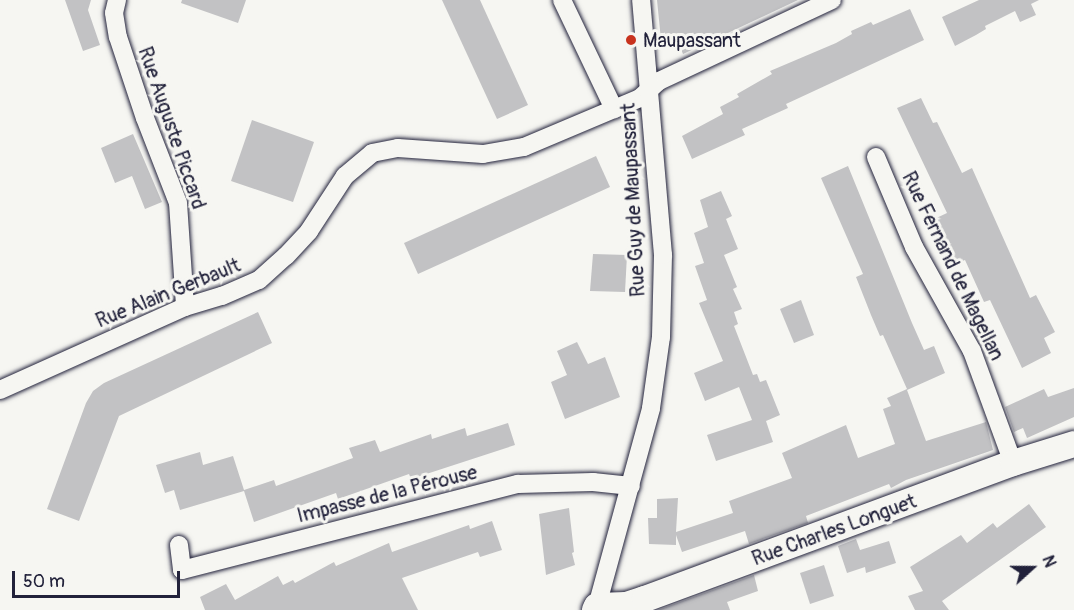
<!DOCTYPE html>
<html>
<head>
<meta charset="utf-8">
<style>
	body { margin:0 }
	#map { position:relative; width:1074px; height:610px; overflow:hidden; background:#f6f6f2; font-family:Pangolin,sans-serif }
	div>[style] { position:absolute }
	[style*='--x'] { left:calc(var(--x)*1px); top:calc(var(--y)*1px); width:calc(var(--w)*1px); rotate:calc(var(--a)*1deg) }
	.building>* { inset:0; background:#c2c2c4 }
	.roads { filter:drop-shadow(0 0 2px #22223b) drop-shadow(0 0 2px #22223b) }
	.street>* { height:18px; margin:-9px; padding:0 9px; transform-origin:9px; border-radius:9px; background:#f6f6f2 }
	.secondary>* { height:26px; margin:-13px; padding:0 13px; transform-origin:13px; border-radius:13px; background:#f6f6f2 }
	.dots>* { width:16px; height:16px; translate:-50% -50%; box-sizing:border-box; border:3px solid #f6f6f2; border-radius:50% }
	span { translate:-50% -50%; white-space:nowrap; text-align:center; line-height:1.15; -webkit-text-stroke:6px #f6f6f2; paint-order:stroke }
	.poi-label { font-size:20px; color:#22223b }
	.left { translate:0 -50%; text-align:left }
	.street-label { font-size:20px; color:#22223b }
	.north { position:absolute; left:1002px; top:538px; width:60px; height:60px; -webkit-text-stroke:4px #f6f6f2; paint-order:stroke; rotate:69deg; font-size:16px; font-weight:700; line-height:24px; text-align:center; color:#22223b }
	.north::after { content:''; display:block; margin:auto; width:21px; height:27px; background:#22223b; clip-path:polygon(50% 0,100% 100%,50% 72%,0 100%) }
	.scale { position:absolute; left:12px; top:571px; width:168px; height:27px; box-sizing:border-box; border:3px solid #22223b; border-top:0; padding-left:8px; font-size:18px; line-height:21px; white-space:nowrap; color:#22223b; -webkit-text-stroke:4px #f6f6f2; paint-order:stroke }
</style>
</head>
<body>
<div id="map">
	<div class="building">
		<div style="clip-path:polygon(65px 0,91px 0,88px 10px,100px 45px,83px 51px)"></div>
		<div style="clip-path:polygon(182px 0,246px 0,238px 23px,181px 3px)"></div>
		<div style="clip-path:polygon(442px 0,480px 0,528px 105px,497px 119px)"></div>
		<div style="clip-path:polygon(657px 0,798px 0,683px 54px,675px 35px,661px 40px)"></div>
		<div style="clip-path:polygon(979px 0,1039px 0,1031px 4px,1036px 15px,1020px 22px,1015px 11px,985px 26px,986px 29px,976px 35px,955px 46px,942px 17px)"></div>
		<div style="clip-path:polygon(910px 9px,924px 40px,786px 104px,788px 108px,742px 129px,745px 135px,692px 159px,682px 136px,723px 114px,720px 107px,739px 97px,737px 94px,772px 74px,770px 71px,836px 43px,852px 34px,851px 31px,871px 22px,873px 25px)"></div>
		<div style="clip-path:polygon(921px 98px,933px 123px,937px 122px,962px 173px,972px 168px,1030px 298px,1036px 295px,1055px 332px,1044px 338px,1051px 353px,1022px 368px,990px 300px,984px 302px,965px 260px,951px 266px,930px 221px,947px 213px,897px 108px)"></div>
		<div style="clip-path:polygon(252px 120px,314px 142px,293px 202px,231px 181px)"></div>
		<div style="clip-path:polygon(133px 134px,162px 202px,145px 209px,132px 176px,115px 183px,101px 148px)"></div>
		<div style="clip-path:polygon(596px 156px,610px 187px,418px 274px,404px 243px)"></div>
		<div style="clip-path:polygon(848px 166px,912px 323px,924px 350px,934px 346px,945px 373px,907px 390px,926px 441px,986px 422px,993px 450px,906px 480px,891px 488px,889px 484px,806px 516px,808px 523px,749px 544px,745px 531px,682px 552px,676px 535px,676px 545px,649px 544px,648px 518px,657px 518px,657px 499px,678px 498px,676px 532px,733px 513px,729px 501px,792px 478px,782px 453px,846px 425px,858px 458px,895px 444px,883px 409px,891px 406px,887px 398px,907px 389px,883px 335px,880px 336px,871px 315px,856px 277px,863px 274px,821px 178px)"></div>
		<div style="clip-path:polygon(721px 191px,732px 216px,726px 219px,738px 249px,724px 255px,737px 287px,733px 289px,742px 309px,734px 312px,738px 324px,734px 326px,753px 375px,757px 374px,760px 382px,766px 380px,780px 415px,766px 421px,773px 442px,716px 461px,707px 435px,752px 420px,739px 387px,705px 401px,694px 373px,723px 361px,699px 303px,707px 300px,695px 266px,704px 263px,694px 233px,708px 227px,700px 200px)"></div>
		<div style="clip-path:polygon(593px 254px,627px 255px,625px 292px,590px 291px)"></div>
		<div style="clip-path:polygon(801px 300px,814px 335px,794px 343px,780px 309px)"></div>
		<div style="clip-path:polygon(258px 312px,272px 343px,119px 416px,79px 521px,47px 509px,86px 403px,93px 391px,104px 383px)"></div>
		<div style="clip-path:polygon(577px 342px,588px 364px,605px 357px,620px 397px,565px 419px,551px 382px,567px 375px,557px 351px)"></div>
		<div style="clip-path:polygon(1074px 388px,1074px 417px,1027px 438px,1023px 428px,1014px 432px,1005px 407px,1044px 389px,1048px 397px)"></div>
		<div style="clip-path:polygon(508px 423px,515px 445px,411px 479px,409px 474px,338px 499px,336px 493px,254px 522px,244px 491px,180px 510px,174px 490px,165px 493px,156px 465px,200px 452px,203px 465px,233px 456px,244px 490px,274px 480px,276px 486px,353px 458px,349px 448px,375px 440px,380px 452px,431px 434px,432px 439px,465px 428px,467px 436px)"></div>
		<div style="clip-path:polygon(1029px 504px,1046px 527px,942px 601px,949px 610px,915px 610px,908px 596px,923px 591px,910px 567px,961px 535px,967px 543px,993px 523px,997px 528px)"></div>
		<div style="clip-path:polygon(569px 508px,574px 552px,572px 553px,575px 565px,546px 575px,539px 514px)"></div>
		<div style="clip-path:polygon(492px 521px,502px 550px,480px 557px,478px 552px,402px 578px,418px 610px,205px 610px,200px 597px,226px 584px,235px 600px,278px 576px,283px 585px,293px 580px,295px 583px,334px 562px,336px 566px,389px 543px,392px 552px,469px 525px,470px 529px)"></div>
		<div style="clip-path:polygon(856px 539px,860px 550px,889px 541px,896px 563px,866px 573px,865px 567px,847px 573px,838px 546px)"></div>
		<div style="clip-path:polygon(824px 565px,834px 596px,810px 604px,800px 573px)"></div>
		<div style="clip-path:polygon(754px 575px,758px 591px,727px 602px,730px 610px,658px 610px)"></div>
	</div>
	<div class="roads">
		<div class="street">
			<div style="--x:117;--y:0;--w:13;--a:103"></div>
			<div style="--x:114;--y:13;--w:24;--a:81"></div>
			<div style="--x:118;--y:37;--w:85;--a:71.6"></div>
			<div style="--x:145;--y:118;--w:91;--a:68.8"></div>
			<div style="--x:178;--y:203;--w:104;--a:86.1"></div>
			<div style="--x:562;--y:0;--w:121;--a:64.5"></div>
			<div style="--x:876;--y:157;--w:98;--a:67.1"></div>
			<div style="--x:914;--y:247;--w:119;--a:60.9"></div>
			<div style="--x:972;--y:351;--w:119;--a:69.9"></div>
			<div style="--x:0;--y:390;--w:203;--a:-24.2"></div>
			<div style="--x:185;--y:307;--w:39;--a:-17"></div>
			<div style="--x:222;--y:296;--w:40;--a:-23.4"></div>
			<div style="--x:259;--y:280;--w:36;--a:-42"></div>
			<div style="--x:286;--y:256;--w:34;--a:-47"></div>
			<div style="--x:309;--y:231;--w:66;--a:-56.8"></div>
			<div style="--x:345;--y:176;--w:35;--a:-40"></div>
			<div style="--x:372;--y:153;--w:26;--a:-11"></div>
			<div style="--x:398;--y:148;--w:85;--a:4"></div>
			<div style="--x:483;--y:154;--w:42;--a:-9.7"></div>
			<div style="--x:524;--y:147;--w:126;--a:-22.9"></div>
			<div style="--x:640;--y:98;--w:25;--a:-42"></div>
			<div style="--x:659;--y:81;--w:191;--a:-25.1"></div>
			<div style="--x:179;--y:545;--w:25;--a:83"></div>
			<div style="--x:182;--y:570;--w:347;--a:-14.4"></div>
			<div style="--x:518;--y:484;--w:75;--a:-1.5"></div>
			<div style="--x:593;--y:482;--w:38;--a:6"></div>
			<div style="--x:597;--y:606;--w:205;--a:-74.7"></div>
			<div style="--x:651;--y:408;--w:72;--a:-82"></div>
			<div style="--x:661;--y:337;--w:82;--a:-88.6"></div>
			<div style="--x:663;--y:255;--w:256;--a:-94.9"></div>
		</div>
		<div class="secondary">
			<div style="--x:595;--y:610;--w:4;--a:-63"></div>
			<div style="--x:597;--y:606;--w:29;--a:-2"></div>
			<div style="--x:626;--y:605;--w:20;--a:-18"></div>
			<div style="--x:645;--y:599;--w:392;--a:-20.3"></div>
			<div style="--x:1013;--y:463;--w:64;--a:-17.3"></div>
		</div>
	</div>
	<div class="dots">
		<div style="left:631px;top:40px;background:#c8321e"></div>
	</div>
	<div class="poi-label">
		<span class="left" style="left:643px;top:40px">Maupassant</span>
	</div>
	<div class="street-label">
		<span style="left:172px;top:128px;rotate:71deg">Rue Auguste Piccard</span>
		<span style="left:633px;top:200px;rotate:-93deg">Rue Guy de Maupassant</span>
		<span style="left:953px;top:266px;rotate:64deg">Rue Fernand de Magellan</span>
		<span style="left:168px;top:293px;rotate:-22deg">Rue Alain Gerbault</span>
		<span style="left:387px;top:494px;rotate:-14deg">Impasse de la Pérouse</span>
		<span style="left:834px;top:530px;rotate:-20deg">Rue Charles Longuet</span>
	</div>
	<div class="north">N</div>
	<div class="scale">50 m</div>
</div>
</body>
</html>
